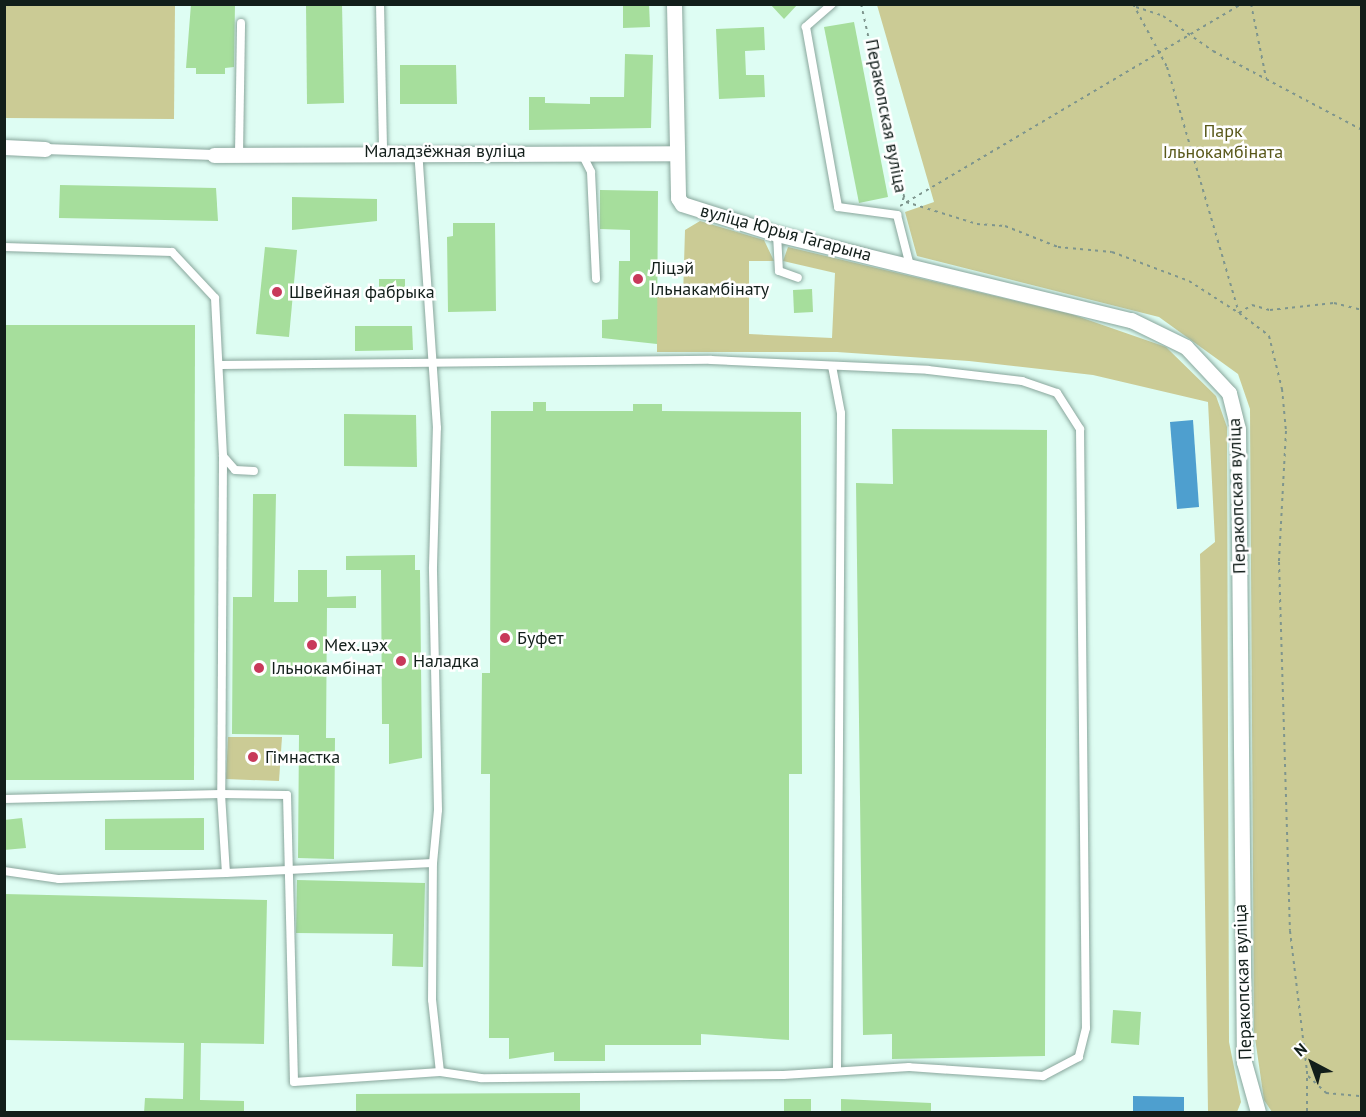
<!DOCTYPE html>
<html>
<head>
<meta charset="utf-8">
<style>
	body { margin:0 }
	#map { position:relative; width:1366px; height:1117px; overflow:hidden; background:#defdf3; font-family:"PT Sans",sans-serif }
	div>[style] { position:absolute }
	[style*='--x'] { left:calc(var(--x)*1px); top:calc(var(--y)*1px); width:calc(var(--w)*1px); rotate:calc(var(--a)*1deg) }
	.green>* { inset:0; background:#cbcb95 }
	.water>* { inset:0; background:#4e9fcf }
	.building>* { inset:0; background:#a6de9c }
	.path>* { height:2px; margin-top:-1px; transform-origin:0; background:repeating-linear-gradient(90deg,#7e958d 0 3px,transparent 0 7.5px) }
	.roads { filter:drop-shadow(0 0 2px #89a69c) drop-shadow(0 0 2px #89a69c) }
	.service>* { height:8px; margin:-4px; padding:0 4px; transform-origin:4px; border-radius:4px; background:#fff }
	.pedestrian>* { height:10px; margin:-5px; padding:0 5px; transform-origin:5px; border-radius:5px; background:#fff }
	.minor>* { height:15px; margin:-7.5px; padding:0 7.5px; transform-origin:7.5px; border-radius:7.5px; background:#fff }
	.dots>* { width:16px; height:16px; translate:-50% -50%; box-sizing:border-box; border:3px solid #fff; border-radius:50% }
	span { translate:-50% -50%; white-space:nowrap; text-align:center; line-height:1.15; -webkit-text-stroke:5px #fff; paint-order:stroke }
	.street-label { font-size:18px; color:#121e1a }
	.park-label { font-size:18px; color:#59581a }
	.poi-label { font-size:18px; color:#121e1a }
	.left { translate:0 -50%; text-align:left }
	.frame { position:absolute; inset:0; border:6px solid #121e1a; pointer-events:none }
	.north { position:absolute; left:1282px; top:1033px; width:60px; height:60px; -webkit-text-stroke:4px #fff; paint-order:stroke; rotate:319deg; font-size:16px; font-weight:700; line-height:24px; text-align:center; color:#121e1a }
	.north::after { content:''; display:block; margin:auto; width:21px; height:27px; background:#121e1a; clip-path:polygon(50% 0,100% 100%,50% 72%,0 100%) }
</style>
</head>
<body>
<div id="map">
	<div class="green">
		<div style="clip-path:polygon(4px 5px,175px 5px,174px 119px,5px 118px)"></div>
		<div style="clip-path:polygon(877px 5px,1361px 5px,1361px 1112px,1272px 1112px,1264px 1100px,1254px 1031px,1250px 409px,1238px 374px,1159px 317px,917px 256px,905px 212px,934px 202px)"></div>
		<div style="clip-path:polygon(700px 221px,764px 240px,774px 261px,749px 261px,749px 334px,832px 338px,835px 273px,783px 261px,788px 247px,1071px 314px,1166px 347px,1216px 396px,1227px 427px,1229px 1042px,1241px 1102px,1237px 1112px,1208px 1112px,1200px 554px,1215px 542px,1208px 402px,1093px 375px,969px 361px,837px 352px,657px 352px,657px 297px,683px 297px,685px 230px)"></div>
		<div style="clip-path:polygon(228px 737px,282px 737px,279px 781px,226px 779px)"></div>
	</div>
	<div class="water">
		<div style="clip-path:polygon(1193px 420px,1199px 507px,1177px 509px,1170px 422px)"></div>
		<div style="clip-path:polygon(1133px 1096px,1184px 1097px,1184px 1112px,1133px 1112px)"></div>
	</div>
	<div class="building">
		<div style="clip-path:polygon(191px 4px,235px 4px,234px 67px,225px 68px,225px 74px,196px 74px,196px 68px,186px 68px)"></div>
		<div style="clip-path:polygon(306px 4px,342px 4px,344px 103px,307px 104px)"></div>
		<div style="clip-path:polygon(623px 4px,649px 4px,650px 27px,623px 28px)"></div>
		<div style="clip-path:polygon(770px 4px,798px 4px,784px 19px)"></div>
		<div style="clip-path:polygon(854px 22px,888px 197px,859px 203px,824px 27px)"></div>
		<div style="clip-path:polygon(764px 27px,765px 50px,745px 51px,746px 75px,764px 75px,765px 97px,719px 99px,716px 29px)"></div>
		<div style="clip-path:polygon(625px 54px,653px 55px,651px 128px,529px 130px,529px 97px,545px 97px,545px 103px,590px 104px,590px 97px,624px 97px)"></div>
		<div style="clip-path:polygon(400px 65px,456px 65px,457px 104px,400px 104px)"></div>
		<div style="clip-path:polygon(60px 185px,216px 188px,218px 221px,59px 218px)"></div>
		<div style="clip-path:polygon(600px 190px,658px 191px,657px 344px,602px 338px,602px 320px,618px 319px,619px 261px,630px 261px,630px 230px,600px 229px)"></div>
		<div style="clip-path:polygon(292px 197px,377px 199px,377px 221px,292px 230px)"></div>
		<div style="clip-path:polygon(453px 223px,495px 223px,496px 311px,448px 312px,447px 237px,453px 236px)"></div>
		<div style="clip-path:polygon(265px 247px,297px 250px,289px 337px,256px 334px)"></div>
		<div style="clip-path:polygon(379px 279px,405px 279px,405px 298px,379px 298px)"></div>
		<div style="clip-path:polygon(812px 289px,813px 312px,794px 313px,793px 290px)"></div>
		<div style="clip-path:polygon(4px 325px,195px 325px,194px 780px,4px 780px)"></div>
		<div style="clip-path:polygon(355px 326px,412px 326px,413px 350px,355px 351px)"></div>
		<div style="clip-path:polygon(533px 402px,546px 402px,546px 411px,633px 411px,633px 404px,662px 404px,662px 411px,801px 412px,802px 774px,789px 774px,789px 1040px,701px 1034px,701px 1045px,605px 1045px,605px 1061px,554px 1061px,554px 1052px,509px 1059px,509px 1038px,489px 1038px,490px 774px,481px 774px,482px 673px,490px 673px,491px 411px,533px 411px)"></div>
		<div style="clip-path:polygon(344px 414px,416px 415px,417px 467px,344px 466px)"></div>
		<div style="clip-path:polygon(892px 429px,1047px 430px,1045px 1056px,892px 1059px,892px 1034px,863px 1035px,856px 483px,893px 484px)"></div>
		<div style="clip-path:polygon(253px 494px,276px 494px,274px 602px,298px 602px,298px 570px,327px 570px,327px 597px,356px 596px,356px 608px,327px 608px,326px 738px,335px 738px,334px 859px,298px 858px,299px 735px,232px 734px,233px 597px,252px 597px)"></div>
		<div style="clip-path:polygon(415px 555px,415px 570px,420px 570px,422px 758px,389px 764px,389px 724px,382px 724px,381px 570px,346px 570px,346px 556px)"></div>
		<div style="clip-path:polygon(22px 818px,26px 848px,4px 850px,4px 820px)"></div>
		<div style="clip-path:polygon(204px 818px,204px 850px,105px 850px,105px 819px)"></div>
		<div style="clip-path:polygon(297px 880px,425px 883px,423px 967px,392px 966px,393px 934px,296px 933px)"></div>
		<div style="clip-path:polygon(4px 894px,267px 900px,264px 1044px,201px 1043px,200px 1100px,244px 1101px,244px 1113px,144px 1113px,145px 1098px,183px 1099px,184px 1043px,4px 1040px)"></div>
		<div style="clip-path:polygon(1113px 1010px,1141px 1012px,1139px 1045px,1111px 1043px)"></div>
		<div style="clip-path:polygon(580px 1093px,580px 1113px,356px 1113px,356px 1094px)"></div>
		<div style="clip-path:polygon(784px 1099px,811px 1099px,811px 1113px,784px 1113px)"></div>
		<div style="clip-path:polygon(841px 1099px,931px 1103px,931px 1113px,841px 1113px)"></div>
	</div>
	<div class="path">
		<div style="--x:861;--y:4;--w:198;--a:77.4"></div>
		<div style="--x:904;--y:197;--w:8;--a:113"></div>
		<div style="--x:1133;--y:4;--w:72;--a:61.6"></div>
		<div style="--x:1167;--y:67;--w:256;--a:73.7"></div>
		<div style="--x:1239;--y:313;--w:38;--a:37"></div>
		<div style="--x:1269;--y:336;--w:55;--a:76.2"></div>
		<div style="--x:1282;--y:389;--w:42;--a:84.6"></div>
		<div style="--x:1286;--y:431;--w:131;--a:93.1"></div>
		<div style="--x:1279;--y:562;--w:369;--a:88.3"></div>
		<div style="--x:1290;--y:931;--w:141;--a:83.1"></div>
		<div style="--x:1307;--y:1071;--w:41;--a:90"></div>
		<div style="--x:1251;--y:4;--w:76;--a:78.5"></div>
		<div style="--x:1136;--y:7;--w:28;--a:18"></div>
		<div style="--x:1163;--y:16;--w:61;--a:35"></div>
		<div style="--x:1213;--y:51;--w:169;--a:27.9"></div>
		<div style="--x:906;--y:202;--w:74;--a:17.2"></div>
		<div style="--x:977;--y:224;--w:28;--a:4"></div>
		<div style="--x:1005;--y:226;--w:57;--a:21.6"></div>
		<div style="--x:1058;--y:247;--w:54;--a:5.3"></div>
		<div style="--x:1112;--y:252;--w:82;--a:20.6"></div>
		<div style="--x:1189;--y:281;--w:59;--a:32.6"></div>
		<div style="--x:1239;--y:313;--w:15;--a:-32"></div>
		<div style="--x:1252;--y:305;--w:19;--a:16"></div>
		<div style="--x:1270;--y:310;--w:64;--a:-6.2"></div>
		<div style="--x:1334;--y:303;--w:29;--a:14"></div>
		<div style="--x:900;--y:206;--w:396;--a:-30.6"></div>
		<div style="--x:1308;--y:1076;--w:25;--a:43"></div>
		<div style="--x:1326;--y:1093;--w:36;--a:5"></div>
	</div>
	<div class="roads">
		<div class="service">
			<div style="--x:380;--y:4;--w:146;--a:88.8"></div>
			<div style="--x:832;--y:4;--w:35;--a:139"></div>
			<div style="--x:806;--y:27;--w:183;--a:79.9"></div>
			<div style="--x:838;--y:207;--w:60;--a:7.7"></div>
			<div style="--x:897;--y:215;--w:53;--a:75.7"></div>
			<div style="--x:239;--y:154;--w:131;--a:-89.1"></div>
			<div style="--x:582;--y:154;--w:20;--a:63"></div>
			<div style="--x:591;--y:172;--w:107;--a:87.3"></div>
			<div style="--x:777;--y:234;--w:37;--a:87"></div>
			<div style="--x:779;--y:271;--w:20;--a:20"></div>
			<div style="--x:4;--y:247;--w:168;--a:1.7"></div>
			<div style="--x:172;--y:252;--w:63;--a:46.9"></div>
			<div style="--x:215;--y:298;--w:158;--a:87.1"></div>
			<div style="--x:223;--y:456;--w:18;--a:49"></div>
			<div style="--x:235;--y:470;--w:19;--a:3"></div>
			<div style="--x:221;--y:365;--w:490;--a:-0.6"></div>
			<div style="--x:711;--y:360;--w:217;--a:2.6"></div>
			<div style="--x:928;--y:370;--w:95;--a:6.7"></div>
			<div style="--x:1022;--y:381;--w:37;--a:19"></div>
			<div style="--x:1057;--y:393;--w:43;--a:57.4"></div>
			<div style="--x:1080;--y:429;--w:599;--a:89.43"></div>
			<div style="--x:1086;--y:1028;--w:30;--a:104"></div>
			<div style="--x:1079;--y:1057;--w:41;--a:152.2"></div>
			<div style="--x:1043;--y:1076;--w:134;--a:-176.2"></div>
			<div style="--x:909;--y:1067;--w:126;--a:176.4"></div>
			<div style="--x:783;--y:1075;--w:302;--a:179.4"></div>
			<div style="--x:481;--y:1078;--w:41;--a:-171.7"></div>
			<div style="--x:440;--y:1072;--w:72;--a:-96.3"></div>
			<div style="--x:432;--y:1000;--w:137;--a:-89.6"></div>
			<div style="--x:832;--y:366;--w:48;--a:79.2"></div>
			<div style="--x:841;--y:413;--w:658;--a:90.35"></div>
			<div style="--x:223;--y:456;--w:338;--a:90.3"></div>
			<div style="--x:221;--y:794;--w:66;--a:0.9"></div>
			<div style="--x:287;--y:795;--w:287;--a:88.6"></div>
			<div style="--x:294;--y:1082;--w:146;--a:-3.9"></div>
			<div style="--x:4;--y:799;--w:217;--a:-1.3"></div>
			<div style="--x:221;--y:794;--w:79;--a:86.4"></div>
			<div style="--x:226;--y:873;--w:207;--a:-2.8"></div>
			<div style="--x:433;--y:863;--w:53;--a:-84.6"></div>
			<div style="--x:438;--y:810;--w:243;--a:-91.2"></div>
			<div style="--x:433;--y:567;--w:139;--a:-88.4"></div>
			<div style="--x:437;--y:428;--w:277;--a:-93.9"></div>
			<div style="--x:4;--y:871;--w:56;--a:8.3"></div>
			<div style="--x:59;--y:879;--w:167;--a:-2.1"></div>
		</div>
		<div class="pedestrian">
			<div style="--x:45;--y:149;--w:169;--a:2"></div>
		</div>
		<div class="minor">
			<div style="--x:674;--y:4;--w:194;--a:88.8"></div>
			<div style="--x:678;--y:198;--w:7;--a:56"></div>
			<div style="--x:682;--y:204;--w:100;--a:17.5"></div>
			<div style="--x:777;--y:234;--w:364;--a:13.7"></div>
			<div style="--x:1131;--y:320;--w:61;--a:26.1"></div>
			<div style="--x:1186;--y:347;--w:63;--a:46.9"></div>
			<div style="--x:1229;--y:393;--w:37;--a:76"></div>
			<div style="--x:1238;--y:429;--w:633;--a:89.46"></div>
			<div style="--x:1244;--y:1062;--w:52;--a:74.4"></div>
			<div style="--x:4;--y:147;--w:41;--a:2.8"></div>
			<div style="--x:214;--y:155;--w:462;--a:-0.2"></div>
		</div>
	</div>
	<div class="dots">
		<div style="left:638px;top:279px;background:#c8395a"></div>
		<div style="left:277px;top:292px;background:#c8395a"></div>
		<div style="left:505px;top:638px;background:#c8395a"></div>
		<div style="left:312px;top:645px;background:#c8395a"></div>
		<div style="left:401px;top:661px;background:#c8395a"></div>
		<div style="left:259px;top:668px;background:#c8395a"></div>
		<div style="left:253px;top:757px;background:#c8395a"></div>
	</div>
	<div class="street-label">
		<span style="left:886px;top:116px;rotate:79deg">Перакопская вуліца</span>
		<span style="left:445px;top:151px">Маладзёжная вуліца</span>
		<span style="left:786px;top:233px;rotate:15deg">вуліца Юрыя Гагарына</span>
		<span style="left:1237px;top:496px;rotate:-92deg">Перакопская вуліца</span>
		<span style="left:1243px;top:982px;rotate:-92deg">Перакопская вуліца</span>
	</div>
	<div class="park-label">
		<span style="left:1223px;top:142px">Парк<br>Ільнокамбіната</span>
	</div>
	<div class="poi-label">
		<span class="left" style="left:650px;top:279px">Ліцэй<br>Ільнакамбінату</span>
		<span class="left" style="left:289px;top:292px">Швейная фабрыка</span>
		<span class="left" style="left:517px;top:638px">Буфет</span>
		<span class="left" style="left:324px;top:645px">Мех.цэх</span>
		<span class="left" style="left:413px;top:661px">Наладка</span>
		<span class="left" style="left:271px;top:668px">Ільнокамбінат</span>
		<span class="left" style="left:265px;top:757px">Гімнастка</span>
	</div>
	<div class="frame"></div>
	<div class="north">N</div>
</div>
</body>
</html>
